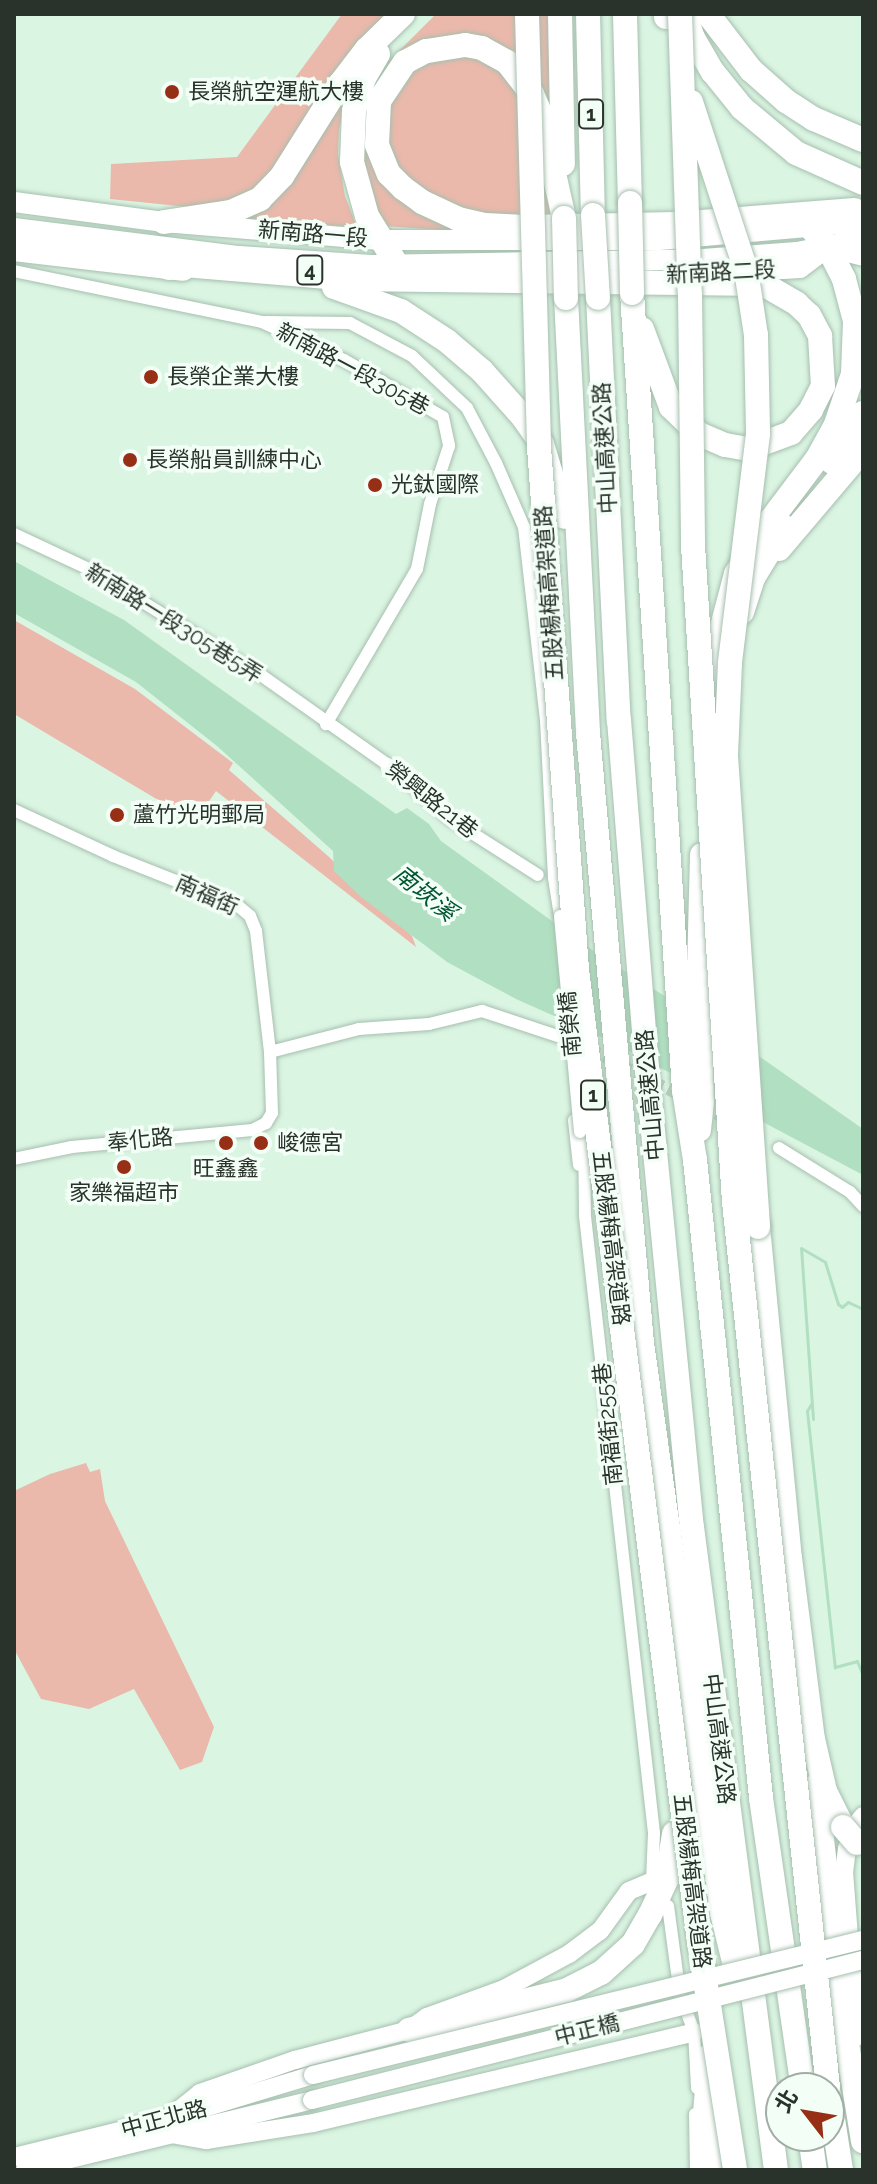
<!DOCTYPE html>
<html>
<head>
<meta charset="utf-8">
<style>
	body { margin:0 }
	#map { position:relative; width:877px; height:2184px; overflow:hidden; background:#dbf5e3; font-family:Raleway,"Noto Sans TC",sans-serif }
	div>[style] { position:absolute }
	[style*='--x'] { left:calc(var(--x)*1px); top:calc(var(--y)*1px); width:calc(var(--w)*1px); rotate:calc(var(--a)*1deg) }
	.green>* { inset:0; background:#eab9ac }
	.water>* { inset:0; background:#b0e0c1 }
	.stream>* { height:3px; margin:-1.5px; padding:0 1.5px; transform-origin:1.5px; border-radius:1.5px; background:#b0e0c1 }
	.street-tunnel>* { height:12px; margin-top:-6px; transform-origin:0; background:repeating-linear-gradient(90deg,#b7cebe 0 12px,transparent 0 18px) }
	.roads { filter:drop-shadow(0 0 2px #a6bfae) drop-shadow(0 0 2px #a6bfae) }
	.street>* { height:12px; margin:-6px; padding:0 6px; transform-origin:6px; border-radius:6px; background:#fff }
	.secondary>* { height:18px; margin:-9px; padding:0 9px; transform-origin:9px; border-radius:9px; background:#fff }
	.primary>* { height:20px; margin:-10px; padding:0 10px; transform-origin:10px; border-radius:10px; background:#fff }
	.highway>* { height:24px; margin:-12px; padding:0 12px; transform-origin:12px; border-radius:12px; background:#fff }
	.bridges { filter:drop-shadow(0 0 2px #a6bfae) drop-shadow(0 0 2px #a6bfae) }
	.street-bridge>* { height:12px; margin:-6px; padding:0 6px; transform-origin:6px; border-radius:6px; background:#fff }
	.secondary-bridge>* { height:18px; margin:-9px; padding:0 9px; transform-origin:9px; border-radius:9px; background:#fff }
	.highway-bridge>* { height:24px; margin:-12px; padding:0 12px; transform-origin:12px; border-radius:12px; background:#fff }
	.dots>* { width:22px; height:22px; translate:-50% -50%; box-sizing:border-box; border:4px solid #f3fef7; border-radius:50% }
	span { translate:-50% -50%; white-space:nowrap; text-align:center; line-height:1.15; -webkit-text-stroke:7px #f3fef7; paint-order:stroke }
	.shield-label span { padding:2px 6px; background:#f3fef7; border:2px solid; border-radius:6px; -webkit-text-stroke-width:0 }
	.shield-label { font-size:20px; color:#29332c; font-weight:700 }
	.poi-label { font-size:22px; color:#29332c }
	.left { translate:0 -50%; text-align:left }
	.street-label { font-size:22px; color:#29332c }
	.water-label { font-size:24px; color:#015631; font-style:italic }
	.frame { position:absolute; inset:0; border:16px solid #29332c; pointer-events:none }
	.north { position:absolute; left:765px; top:2072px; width:80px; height:80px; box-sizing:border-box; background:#f3fef7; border:2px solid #a2ada6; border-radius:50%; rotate:301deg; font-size:22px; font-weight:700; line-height:32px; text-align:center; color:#29332c }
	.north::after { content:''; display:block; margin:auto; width:28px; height:36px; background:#972f16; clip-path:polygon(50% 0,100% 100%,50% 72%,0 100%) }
</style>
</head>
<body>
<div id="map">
	<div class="green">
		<div style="clip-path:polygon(342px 14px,392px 14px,299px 139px,248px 198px,198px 208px,110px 199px,111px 164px,237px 157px)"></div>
		<div style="clip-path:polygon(436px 14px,552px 14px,555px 130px,494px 45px,392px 66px,387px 63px)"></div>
		<div style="clip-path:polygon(440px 54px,470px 54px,496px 64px,525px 95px,553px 223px,517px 221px,449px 206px,413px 187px,390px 159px,383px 129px,390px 95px,411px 69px)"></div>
		<div style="clip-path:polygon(343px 96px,346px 98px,339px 130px,338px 154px,345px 196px,357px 227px,232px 219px)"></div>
		<div style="clip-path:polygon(367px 117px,368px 144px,457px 231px,383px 226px,369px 196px,362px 157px,364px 120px)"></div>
		<div style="clip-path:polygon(14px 620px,135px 689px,233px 763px,229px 770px,328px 856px,412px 936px,416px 947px,216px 791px,195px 822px,14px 714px)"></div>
		<div style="clip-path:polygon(86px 1463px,90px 1472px,100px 1469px,105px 1501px,214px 1727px,202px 1762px,180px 1770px,134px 1689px,89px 1709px,41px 1699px,14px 1649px,14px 1491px,50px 1474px)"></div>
	</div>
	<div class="water">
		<div style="clip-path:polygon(14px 561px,124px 620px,396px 814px,407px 808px,429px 824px,441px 841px,599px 955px,743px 1045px,863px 1129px,863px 1175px,608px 1040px,516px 999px,447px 962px,361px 897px,334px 871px,333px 851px,217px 746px,136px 682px,14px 613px)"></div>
	</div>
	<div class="stream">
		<div style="--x:811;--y:1404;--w:8;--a:120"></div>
		<div style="--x:807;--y:1411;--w:258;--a:83.8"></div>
		<div style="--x:835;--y:1667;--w:23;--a:-15"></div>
		<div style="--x:857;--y:1661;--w:15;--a:67"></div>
		<div style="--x:813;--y:1419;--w:171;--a:-94"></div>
		<div style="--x:801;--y:1248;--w:28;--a:30"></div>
		<div style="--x:825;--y:1262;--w:44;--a:72.8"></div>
		<div style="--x:838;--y:1304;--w:5;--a:37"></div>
		<div style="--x:842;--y:1307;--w:8;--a:-40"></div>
		<div style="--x:848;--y:1302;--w:17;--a:25"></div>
	</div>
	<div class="street-tunnel">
		<div style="--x:588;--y:1048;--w:157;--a:27.2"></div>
	</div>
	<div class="roads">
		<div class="street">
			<div style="--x:14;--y:271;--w:253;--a:11.6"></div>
			<div style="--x:262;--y:322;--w:90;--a:24.9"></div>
			<div style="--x:344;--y:360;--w:114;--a:29.9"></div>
			<div style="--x:443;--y:417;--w:30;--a:78"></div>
			<div style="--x:449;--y:446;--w:61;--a:108.1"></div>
			<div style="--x:430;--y:504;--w:66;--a:101.3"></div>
			<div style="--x:417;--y:569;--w:180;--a:120.4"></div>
			<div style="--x:266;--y:322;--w:84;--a:0.7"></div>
			<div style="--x:350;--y:323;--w:70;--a:28"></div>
			<div style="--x:412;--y:356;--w:76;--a:43.4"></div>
			<div style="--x:467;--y:408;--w:62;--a:62.2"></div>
			<div style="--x:496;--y:463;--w:70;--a:66.4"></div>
			<div style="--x:524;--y:527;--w:194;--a:83.5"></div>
			<div style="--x:546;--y:720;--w:158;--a:87.1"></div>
			<div style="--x:554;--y:878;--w:38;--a:81"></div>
			<div style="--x:14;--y:534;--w:85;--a:25.1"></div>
			<div style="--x:91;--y:570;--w:200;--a:31.7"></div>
			<div style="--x:261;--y:675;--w:163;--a:35.3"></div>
			<div style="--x:394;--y:769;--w:75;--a:41.8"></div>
			<div style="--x:450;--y:819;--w:104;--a:32.5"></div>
			<div style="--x:14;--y:810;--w:109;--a:24.9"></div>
			<div style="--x:113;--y:856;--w:133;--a:21.6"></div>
			<div style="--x:237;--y:905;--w:17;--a:40"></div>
			<div style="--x:250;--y:916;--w:16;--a:68"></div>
			<div style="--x:256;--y:931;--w:122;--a:83.4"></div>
			<div style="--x:270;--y:1052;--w:61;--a:88.1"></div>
			<div style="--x:272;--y:1113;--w:12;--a:121"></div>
			<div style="--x:266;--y:1123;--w:16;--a:153"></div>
			<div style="--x:252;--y:1130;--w:181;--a:174.6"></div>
			<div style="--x:72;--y:1147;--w:59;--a:168.3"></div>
			<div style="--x:270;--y:1052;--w:92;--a:-14.5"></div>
			<div style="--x:359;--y:1029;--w:70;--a:-4.1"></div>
			<div style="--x:429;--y:1024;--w:55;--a:-13.8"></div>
			<div style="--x:482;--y:1011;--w:99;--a:18.3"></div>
			<div style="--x:576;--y:1042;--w:5;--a:79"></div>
			<div style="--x:574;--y:1120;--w:45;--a:83.7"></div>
			<div style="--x:584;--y:1121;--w:95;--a:89.4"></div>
			<div style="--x:585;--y:1216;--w:621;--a:83.62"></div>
			<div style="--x:654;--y:1833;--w:48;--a:92.4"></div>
			<div style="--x:779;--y:1148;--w:84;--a:31.8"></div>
			<div style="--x:850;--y:1192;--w:19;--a:47"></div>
			<div style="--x:668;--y:1906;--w:90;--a:82.3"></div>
			<div style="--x:680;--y:1995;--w:40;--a:69"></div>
			<div style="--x:694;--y:2032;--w:56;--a:86.9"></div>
			<div style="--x:695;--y:2114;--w:56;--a:89"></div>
		</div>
		<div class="secondary">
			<div style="--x:860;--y:1985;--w:12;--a:-132"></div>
			<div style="--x:852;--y:1976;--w:103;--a:-94.4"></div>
			<div style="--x:844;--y:1873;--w:24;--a:-83"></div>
			<div style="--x:847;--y:1849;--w:24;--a:-71"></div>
			<div style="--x:855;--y:1826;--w:13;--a:-51"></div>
			<div style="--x:856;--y:2037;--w:41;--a:-94.2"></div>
			<div style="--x:853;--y:1996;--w:16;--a:-50"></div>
			<div style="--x:168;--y:2119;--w:41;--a:-39.1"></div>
			<div style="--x:200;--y:2093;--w:101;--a:-19.2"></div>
			<div style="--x:295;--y:2060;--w:118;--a:-14.7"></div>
			<div style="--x:409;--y:2030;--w:22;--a:-36"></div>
			<div style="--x:427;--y:2017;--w:82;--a:-20"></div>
			<div style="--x:504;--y:1989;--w:74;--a:-28.3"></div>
			<div style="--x:569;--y:1954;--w:39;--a:-37"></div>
			<div style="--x:600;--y:1931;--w:49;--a:-54.1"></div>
			<div style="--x:629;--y:1891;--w:25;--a:-23"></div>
			<div style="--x:171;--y:2134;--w:36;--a:10"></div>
			<div style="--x:206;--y:2140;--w:108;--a:-9"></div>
			<div style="--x:313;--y:2123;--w:392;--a:-13.4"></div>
			<div style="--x:14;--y:2157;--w:159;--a:-13.9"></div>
			<div style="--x:168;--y:2119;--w:152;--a:-16.9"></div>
			<div style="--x:25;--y:2170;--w:295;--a:-13.7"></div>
		</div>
		<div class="primary">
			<div style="--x:14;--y:202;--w:151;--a:7.6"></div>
			<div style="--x:164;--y:222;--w:217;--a:4.8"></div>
			<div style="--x:380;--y:240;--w:279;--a:0"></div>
			<div style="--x:659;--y:240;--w:205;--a:-5"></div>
			<div style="--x:14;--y:228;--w:227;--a:7.1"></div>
			<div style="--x:239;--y:256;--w:132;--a:3.9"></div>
			<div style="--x:371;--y:265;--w:332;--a:-1"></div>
			<div style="--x:703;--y:259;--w:94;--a:-4.3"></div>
			<div style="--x:797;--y:252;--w:67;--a:-11.1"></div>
			<div style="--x:832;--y:248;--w:32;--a:14"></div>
			<div style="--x:731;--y:272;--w:69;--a:-3.3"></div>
			<div style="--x:800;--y:268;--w:31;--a:-37"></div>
		</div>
		<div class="highway">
			<div style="--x:560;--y:14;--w:150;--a:88.9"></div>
			<div style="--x:588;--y:14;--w:201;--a:88.6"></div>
			<div style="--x:625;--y:14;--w:189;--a:88.5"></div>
			<div style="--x:666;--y:14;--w:3;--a:90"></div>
			<div style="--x:685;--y:14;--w:25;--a:72"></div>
			<div style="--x:693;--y:38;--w:39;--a:60"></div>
			<div style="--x:713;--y:72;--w:46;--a:51.1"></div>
			<div style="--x:742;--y:108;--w:70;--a:39.8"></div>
			<div style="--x:796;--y:153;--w:73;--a:24.1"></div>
			<div style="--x:708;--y:14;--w:71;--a:52.5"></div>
			<div style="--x:751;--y:70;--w:47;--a:41.5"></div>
			<div style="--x:786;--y:101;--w:33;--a:33"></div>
			<div style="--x:814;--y:119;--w:53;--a:23.2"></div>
			<div style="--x:378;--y:54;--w:28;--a:120"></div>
			<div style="--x:364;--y:78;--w:34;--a:107"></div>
			<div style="--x:354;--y:111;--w:51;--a:92.2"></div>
			<div style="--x:352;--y:162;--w:56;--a:74.5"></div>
			<div style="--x:367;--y:216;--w:57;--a:58.5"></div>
			<div style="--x:564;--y:218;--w:106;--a:-102.6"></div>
			<div style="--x:541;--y:115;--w:23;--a:-113"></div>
			<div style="--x:532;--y:94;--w:41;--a:-128"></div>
			<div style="--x:507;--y:62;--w:29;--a:-151"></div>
			<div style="--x:482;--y:48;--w:17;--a:-170"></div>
			<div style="--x:465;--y:45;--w:39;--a:171"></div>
			<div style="--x:426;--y:51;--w:24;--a:152"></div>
			<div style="--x:405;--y:62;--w:47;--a:123.7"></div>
			<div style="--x:379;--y:101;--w:44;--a:92.6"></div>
			<div style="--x:377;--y:145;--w:31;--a:68"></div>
			<div style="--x:389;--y:174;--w:20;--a:45"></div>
			<div style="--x:403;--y:188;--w:24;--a:36"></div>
			<div style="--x:422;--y:202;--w:40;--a:25"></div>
			<div style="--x:458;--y:219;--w:28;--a:13"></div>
			<div style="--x:485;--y:225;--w:40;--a:2.9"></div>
			<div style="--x:525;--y:227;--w:151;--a:-1.1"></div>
			<div style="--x:676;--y:224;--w:179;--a:-4.5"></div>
			<div style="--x:164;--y:222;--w:68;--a:-8.5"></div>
			<div style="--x:231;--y:212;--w:32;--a:-24"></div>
			<div style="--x:260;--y:199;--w:32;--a:-46"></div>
			<div style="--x:282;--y:176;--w:109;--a:-57.8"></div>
			<div style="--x:340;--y:84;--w:44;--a:-52.4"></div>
			<div style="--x:367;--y:49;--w:50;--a:-44.2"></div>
			<div style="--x:14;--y:249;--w:170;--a:6.7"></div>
			<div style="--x:169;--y:268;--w:15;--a:-11"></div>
			<div style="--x:184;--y:265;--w:168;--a:4.8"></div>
			<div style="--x:351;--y:279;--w:412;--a:0.7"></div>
			<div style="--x:763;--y:284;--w:39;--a:30"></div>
			<div style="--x:797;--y:304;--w:16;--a:43"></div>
			<div style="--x:809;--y:315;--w:24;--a:62"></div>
			<div style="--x:820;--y:336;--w:50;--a:86.6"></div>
			<div style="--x:823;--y:386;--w:27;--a:117"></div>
			<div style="--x:811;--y:410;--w:30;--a:131"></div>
			<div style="--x:791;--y:433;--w:46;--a:159.6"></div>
			<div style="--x:748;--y:449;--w:23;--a:-170"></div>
			<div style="--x:725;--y:445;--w:28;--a:-157"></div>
			<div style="--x:699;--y:434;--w:39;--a:-136"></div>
			<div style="--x:671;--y:407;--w:83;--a:-110.4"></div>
			<div style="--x:334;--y:287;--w:71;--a:19.7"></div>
			<div style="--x:401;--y:311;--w:55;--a:33.1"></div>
			<div style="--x:447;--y:341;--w:46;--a:40.6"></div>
			<div style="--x:482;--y:371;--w:62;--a:48.3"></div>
			<div style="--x:523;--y:417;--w:33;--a:55"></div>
			<div style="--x:542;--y:444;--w:76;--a:73.2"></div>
			<div style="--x:632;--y:293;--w:799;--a:86.27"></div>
			<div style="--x:684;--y:1090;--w:71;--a:81.1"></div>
			<div style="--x:695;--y:1160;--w:641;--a:84.09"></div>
			<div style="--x:761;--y:1798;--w:293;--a:81.8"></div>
			<div style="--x:566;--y:298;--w:436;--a:87.1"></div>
			<div style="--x:588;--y:733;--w:612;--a:84.94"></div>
			<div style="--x:642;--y:1343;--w:576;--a:82.01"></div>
			<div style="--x:722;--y:1913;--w:55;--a:76.2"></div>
			<div style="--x:598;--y:298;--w:423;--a:87.2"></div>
			<div style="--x:619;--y:720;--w:351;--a:85.4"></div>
			<div style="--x:647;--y:1070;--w:459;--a:84.4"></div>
			<div style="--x:692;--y:1527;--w:648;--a:82.56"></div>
			<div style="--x:832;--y:462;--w:58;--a:-57.7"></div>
			<div style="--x:779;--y:549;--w:130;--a:-49.7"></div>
			<div style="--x:742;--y:612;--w:36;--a:-72"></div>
			<div style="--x:753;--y:578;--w:60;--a:-58.7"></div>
			<div style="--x:711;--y:715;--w:81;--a:-83.7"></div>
			<div style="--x:720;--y:634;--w:62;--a:-75.1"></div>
			<div style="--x:736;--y:574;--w:48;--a:-58.6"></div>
			<div style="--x:761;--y:533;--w:93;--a:-52.9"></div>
			<div style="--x:817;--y:459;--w:37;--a:-61"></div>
			<div style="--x:835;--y:427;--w:56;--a:-71.2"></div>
			<div style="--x:853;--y:374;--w:53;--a:-87.8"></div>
			<div style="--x:855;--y:321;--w:43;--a:-104.7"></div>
			<div style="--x:844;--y:279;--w:36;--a:-117"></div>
			<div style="--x:828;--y:247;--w:24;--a:-132"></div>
			<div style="--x:699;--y:1130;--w:28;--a:-84"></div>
			<div style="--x:702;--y:1102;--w:132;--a:-91.3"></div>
			<div style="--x:699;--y:970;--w:115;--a:-88.5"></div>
			<div style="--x:758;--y:1227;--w:333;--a:84.5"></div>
			<div style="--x:790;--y:1558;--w:182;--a:82.8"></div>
			<div style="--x:813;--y:1739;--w:53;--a:77"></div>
			<div style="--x:825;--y:1791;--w:40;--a:63.4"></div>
			<div style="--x:816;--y:1786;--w:228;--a:83.5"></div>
			<div style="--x:842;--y:2013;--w:130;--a:80.7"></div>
			<div style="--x:409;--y:2030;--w:163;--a:-14.2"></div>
			<div style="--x:567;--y:1990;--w:38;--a:-27"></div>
			<div style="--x:601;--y:1973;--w:43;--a:-42.2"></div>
			<div style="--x:633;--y:1944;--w:34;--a:-60"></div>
			<div style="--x:650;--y:1915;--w:41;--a:-65.3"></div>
			<div style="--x:667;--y:1878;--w:45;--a:-81"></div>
			<div style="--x:829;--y:2094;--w:77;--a:81"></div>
			<div style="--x:810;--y:2136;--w:34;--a:82"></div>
			<div style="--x:710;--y:2170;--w:57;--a:-95"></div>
			<div style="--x:705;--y:2113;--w:58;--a:-85.1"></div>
		</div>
	</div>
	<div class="bridges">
		<div class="street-bridge">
			<div style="--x:560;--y:916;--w:217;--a:84.7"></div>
		</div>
		<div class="secondary-bridge">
			<div style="--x:313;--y:2075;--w:566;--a:-13.79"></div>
			<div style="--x:312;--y:2100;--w:569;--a:-14.26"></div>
		</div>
		<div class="highway-bridge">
			<div style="--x:527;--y:14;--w:433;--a:88.4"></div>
			<div style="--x:539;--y:447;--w:524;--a:85.84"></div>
			<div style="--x:577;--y:970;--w:980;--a:82.85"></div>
			<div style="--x:699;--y:1942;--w:231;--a:81"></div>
			<div style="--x:680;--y:14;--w:280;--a:88"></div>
			<div style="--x:690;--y:294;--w:251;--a:89.3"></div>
			<div style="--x:693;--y:545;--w:658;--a:86.43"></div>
			<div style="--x:734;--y:1202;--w:891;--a:83.94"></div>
			<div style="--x:691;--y:102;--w:177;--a:71.9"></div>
			<div style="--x:746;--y:270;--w:66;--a:81.3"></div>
			<div style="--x:756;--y:335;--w:99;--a:88.8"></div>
			<div style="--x:758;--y:434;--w:231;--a:97"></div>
			<div style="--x:730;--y:663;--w:93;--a:92.5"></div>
			<div style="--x:726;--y:756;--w:472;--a:86.1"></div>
			<div style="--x:630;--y:203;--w:90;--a:88.7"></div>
			<div style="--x:593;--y:215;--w:83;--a:86.6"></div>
			<div style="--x:564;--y:218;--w:80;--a:88.6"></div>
			<div style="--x:843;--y:1827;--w:21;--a:49"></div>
		</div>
	</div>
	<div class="dots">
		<div style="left:172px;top:92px;background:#972f16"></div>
		<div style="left:151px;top:377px;background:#972f16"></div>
		<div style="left:130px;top:460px;background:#972f16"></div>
		<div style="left:375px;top:485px;background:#972f16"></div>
		<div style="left:117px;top:815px;background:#972f16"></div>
		<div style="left:226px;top:1143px;background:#972f16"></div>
		<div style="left:261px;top:1143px;background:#972f16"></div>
		<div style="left:124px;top:1167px;background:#972f16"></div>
	</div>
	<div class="shield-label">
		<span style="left:591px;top:114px">1</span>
		<span style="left:310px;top:270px">4</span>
		<span style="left:593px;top:1095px">1</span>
	</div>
	<div class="poi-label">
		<span class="left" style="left:188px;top:92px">長榮航空運航大樓</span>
		<span class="left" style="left:167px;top:377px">長榮企業大樓</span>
		<span class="left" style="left:146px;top:460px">長榮船員訓練中心</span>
		<span class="left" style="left:391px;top:485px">光鈦國際</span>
		<span class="left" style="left:133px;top:815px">蘆竹光明郵局</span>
		<span class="left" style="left:277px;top:1143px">峻德宮</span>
		<span style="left:226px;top:1169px">旺鑫鑫</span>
		<span style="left:124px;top:1193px">家樂福超市</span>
	</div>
	<div class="street-label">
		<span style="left:313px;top:234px;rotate:5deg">新南路一段</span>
		<span style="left:721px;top:272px;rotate:-3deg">新南路二段</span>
		<span style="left:353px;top:369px;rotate:28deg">新南路一段305巷</span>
		<span style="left:605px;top:448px;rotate:-93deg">中山高速公路</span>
		<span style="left:549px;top:593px;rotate:-94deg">五股楊梅高架道路</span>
		<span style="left:174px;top:623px;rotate:32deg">新南路一段305巷5弄</span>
		<span style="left:432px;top:800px;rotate:38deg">榮興路21巷</span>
		<span style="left:207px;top:895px;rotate:24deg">南福街</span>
		<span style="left:570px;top:1024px;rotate:-95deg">南榮橋</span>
		<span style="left:650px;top:1095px;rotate:-95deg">中山高速公路</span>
		<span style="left:140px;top:1140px;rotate:-6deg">奉化路</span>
		<span style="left:611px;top:1238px;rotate:83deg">五股楊梅高架道路</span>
		<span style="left:608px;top:1424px;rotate:-96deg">南福街255巷</span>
		<span style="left:719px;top:1739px;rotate:83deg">中山高速公路</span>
		<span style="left:692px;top:1881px;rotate:83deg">五股楊梅高架道路</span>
		<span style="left:587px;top:2030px;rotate:-14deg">中正橋</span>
		<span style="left:164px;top:2119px;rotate:-15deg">中正北路</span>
	</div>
	<div class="water-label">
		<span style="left:425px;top:893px;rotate:39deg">南崁溪</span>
	</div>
	<div class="frame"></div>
	<div class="north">北</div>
</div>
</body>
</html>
